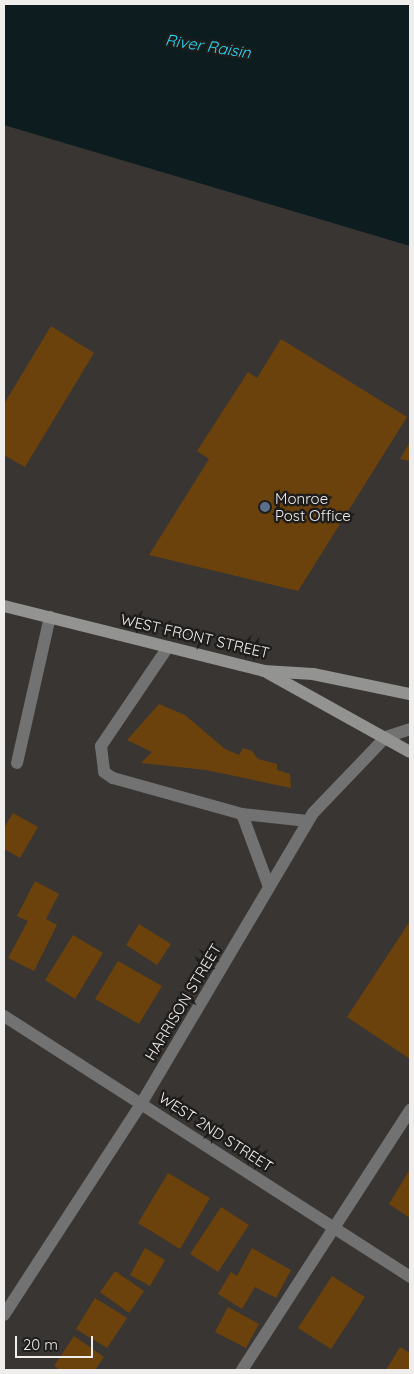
<!DOCTYPE html>
<html>
<head>
<meta charset="utf-8">
<style>
	body { margin:0 }
	#map { position:relative; width:414px; height:1374px; overflow:hidden; background:#383532; font-family:Quicksand,sans-serif }
	div>[style] { position:absolute }
	[style*='--x'] { left:calc(var(--x)*1px); top:calc(var(--y)*1px); width:calc(var(--w)*1px); rotate:calc(var(--a)*1deg) }
	.water>* { inset:0; background:#0d1c1f }
	.building>* { inset:0; background:#6c420c }
	.lane>* { height:12px; margin:-6px; padding:0 6px; transform-origin:6px; border-radius:6px; background:#717271 }
	.street>* { height:12px; margin:-6px; padding:0 6px; transform-origin:6px; border-radius:6px; background:#717271 }
	.secondary>* { height:12px; margin:-6px; padding:0 6px; transform-origin:6px; border-radius:6px; background:#939492 }
	.dots>* { width:14px; height:14px; translate:-50% -50%; box-sizing:border-box; border:2px solid #1e1d1b; border-radius:50% }
	span { translate:-50% -50%; white-space:nowrap; text-align:center; line-height:1.15; -webkit-text-stroke:5px #1e1d1b; paint-order:stroke }
	.poi-label { font-size:15px; color:#f0eeec }
	.left { translate:0 -50%; text-align:left }
	.street-label { font-size:15px; color:#f0eeec }
	.water-label { font-size:16px; color:#27dbfa; font-style:italic }
	.frame { position:absolute; inset:0; border:5px solid #f0eeec; pointer-events:none }
	.scale { position:absolute; left:15px; top:1336px; width:78px; height:22px; box-sizing:border-box; border:2px solid #f0eeec; border-top:0; padding-left:6px; font-size:15px; line-height:18px; white-space:nowrap; color:#f0eeec; -webkit-text-stroke:4px #1e1d1b; paint-order:stroke }
</style>
</head>
<body>
<div id="map">
	<div class="water">
		<div style="clip-path:polygon(4px 4px,410px 4px,410px 246px,4px 125px)"></div>
	</div>
	<div class="building">
		<div style="clip-path:polygon(51px 326px,94px 353px,25px 467px,4px 455px,4px 404px)"></div>
		<div style="clip-path:polygon(281px 339px,407px 417px,298px 591px,149px 555px,209px 459px,197px 451px,248px 372px,257px 378px)"></div>
		<div style="clip-path:polygon(410px 442px,410px 461px,400px 459px)"></div>
		<div style="clip-path:polygon(159px 704px,185px 715px,225px 749px,239px 755px,243px 748px,252px 751px,258px 759px,277px 764px,277px 770px,290px 774px,291px 788px,206px 770px,141px 763px,152px 752px,127px 740px)"></div>
		<div style="clip-path:polygon(13px 813px,38px 827px,20px 858px,4px 849px,4px 828px)"></div>
		<div style="clip-path:polygon(35px 881px,59px 894px,46px 919px,57px 925px,34px 971px,8px 958px,28px 921px,17px 916px)"></div>
		<div style="clip-path:polygon(410px 921px,410px 1059px,347px 1017px)"></div>
		<div style="clip-path:polygon(139px 924px,171px 944px,157px 965px,126px 945px)"></div>
		<div style="clip-path:polygon(73px 935px,103px 953px,75px 999px,45px 980px)"></div>
		<div style="clip-path:polygon(118px 961px,162px 986px,139px 1024px,95px 999px)"></div>
		<div style="clip-path:polygon(410px 1169px,410px 1218px,389px 1204px)"></div>
		<div style="clip-path:polygon(168px 1173px,210px 1198px,180px 1249px,138px 1223px)"></div>
		<div style="clip-path:polygon(221px 1207px,249px 1225px,218px 1272px,190px 1254px)"></div>
		<div style="clip-path:polygon(145px 1248px,165px 1260px,150px 1286px,130px 1275px)"></div>
		<div style="clip-path:polygon(252px 1248px,291px 1270px,276px 1298px,255px 1287px,242px 1309px,218px 1294px,231px 1272px,237px 1276px)"></div>
		<div style="clip-path:polygon(115px 1271px,144px 1291px,129px 1313px,100px 1292px)"></div>
		<div style="clip-path:polygon(332px 1276px,365px 1297px,331px 1349px,298px 1328px)"></div>
		<div style="clip-path:polygon(95px 1298px,127px 1318px,107px 1348px,76px 1329px)"></div>
		<div style="clip-path:polygon(228px 1307px,259px 1324px,246px 1348px,215px 1332px)"></div>
		<div style="clip-path:polygon(74px 1336px,104px 1357px,95px 1370px,60px 1370px,54px 1366px)"></div>
		<div style="clip-path:polygon(400px 1347px,410px 1353px,410px 1370px,386px 1370px)"></div>
	</div>
	<div class="lane">
		<div style="--x:168;--y:647;--w:120;--a:124.1"></div>
		<div style="--x:101;--y:746;--w:26;--a:83"></div>
		<div style="--x:104;--y:772;--w:11;--a:34"></div>
		<div style="--x:113;--y:778;--w:134;--a:15.6"></div>
		<div style="--x:242;--y:814;--w:66;--a:6.1"></div>
		<div style="--x:17;--y:763;--w:150;--a:-77.3"></div>
		<div style="--x:242;--y:814;--w:78;--a:69.7"></div>
		<div style="--x:242;--y:1370;--w:310;--a:-57.1"></div>
	</div>
	<div class="street">
		<div style="--x:4;--y:1016;--w:483;--a:32.7"></div>
		<div style="--x:4;--y:1315;--w:252;--a:-57"></div>
		<div style="--x:141;--y:1104;--w:338;--a:-59.4"></div>
		<div style="--x:313;--y:813;--w:105;--a:-46.2"></div>
		<div style="--x:386;--y:737;--w:25;--a:-18"></div>
	</div>
	<div class="secondary">
		<div style="--x:4;--y:606;--w:268;--a:14"></div>
		<div style="--x:264;--y:671;--w:49;--a:3.5"></div>
		<div style="--x:313;--y:674;--w:99;--a:11.7"></div>
		<div style="--x:268;--y:673;--w:162;--a:29.1"></div>
	</div>
	<div class="dots">
		<div style="left:265px;top:507px;background:#5c6f8a"></div>
	</div>
	<div class="poi-label">
		<span class="left" style="left:275px;top:507px">Monroe<br>Post Office</span>
	</div>
	<div class="street-label">
		<span style="left:195px;top:636px;rotate:13deg">WEST FRONT STREET</span>
		<span style="left:183px;top:1002px;rotate:-59deg">HARRISON STREET</span>
		<span style="left:216px;top:1132px;rotate:33deg">WEST 2ND STREET</span>
	</div>
	<div class="water-label">
		<span style="left:208px;top:46px;rotate:9deg">River Raisin</span>
	</div>
	<div class="frame"></div>
	<div class="scale">20 m</div>
</div>
</body>
</html>
